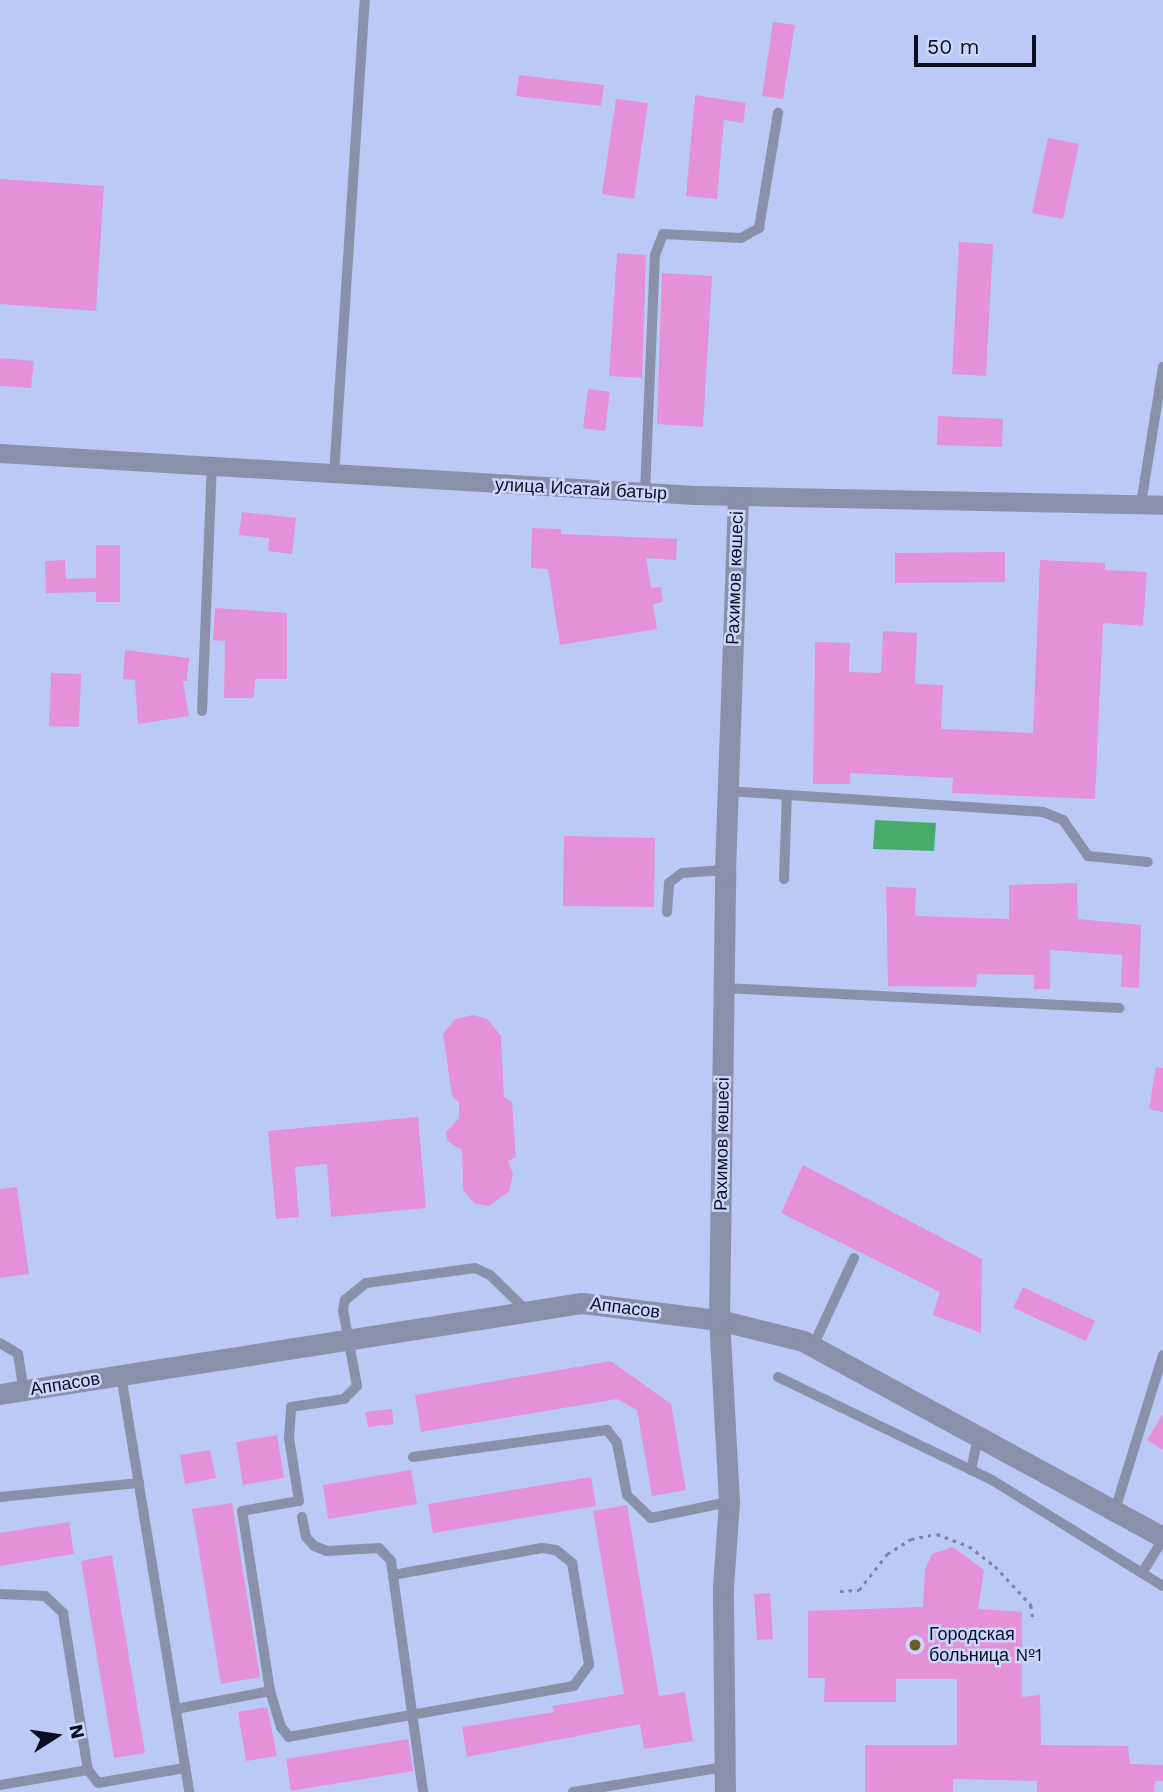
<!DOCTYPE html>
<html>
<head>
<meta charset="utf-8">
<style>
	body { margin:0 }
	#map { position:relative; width:1163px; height:1792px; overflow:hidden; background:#bbc9f7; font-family:"Work Sans",sans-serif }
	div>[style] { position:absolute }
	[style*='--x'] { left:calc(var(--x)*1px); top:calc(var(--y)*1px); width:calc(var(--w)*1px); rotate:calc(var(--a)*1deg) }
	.water>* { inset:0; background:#47ac69 }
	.building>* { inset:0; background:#e591d9 }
	.path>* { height:2.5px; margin-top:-1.25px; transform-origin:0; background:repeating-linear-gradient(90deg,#7883a7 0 3.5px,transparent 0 8.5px) }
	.service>* { height:10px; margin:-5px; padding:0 5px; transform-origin:5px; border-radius:5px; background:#8990a9 }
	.minor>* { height:19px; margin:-9.5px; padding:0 9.5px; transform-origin:9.5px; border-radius:9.5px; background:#8990a9 }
	.tertiary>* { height:21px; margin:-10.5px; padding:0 10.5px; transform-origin:10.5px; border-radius:10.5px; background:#8990a9 }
	.dots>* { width:19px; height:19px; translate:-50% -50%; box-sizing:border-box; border:4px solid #ccd6fa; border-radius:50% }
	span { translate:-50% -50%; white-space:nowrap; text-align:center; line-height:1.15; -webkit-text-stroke:5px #ccd6fa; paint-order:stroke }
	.street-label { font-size:18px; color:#090e22 }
	.poi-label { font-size:18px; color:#090e22 }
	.left { translate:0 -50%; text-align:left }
	.north { position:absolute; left:21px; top:1701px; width:70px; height:70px; -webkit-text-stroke:5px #ccd6fa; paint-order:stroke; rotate:78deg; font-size:19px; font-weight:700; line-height:28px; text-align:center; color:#090e22 }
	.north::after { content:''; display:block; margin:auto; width:24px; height:32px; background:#090e22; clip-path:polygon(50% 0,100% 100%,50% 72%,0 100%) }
	.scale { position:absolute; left:914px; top:35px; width:122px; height:32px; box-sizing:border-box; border:4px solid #090e22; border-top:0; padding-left:9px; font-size:21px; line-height:24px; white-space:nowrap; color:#090e22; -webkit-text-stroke:5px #ccd6fa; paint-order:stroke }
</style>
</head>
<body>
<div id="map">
	<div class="water">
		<div style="clip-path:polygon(875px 820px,936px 823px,934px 851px,873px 849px)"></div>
	</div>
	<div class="building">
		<div style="clip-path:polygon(773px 22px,795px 25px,783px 99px,762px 96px)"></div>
		<div style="clip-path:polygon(519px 75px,604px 85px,601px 106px,516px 96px)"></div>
		<div style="clip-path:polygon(695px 95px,746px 103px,743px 123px,724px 120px,717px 199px,686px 196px)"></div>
		<div style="clip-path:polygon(616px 99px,648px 103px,634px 199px,602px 194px)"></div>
		<div style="clip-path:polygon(1048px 138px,1079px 144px,1063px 219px,1032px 213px)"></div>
		<div style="clip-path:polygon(0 179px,104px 186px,96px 311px,0 304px)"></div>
		<div style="clip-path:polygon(959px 242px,993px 244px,986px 376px,952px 374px)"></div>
		<div style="clip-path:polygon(617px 253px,646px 255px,642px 378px,609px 376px)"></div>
		<div style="clip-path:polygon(662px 273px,712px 276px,703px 427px,657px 424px)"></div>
		<div style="clip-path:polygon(0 358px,34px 361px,31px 388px,0 386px)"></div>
		<div style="clip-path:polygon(588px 389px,610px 392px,605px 431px,583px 428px)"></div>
		<div style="clip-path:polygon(938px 416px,1003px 419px,1002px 447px,937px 445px)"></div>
		<div style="clip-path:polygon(242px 512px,296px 518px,292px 554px,268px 551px,269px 538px,239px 535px)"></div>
		<div style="clip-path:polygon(532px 528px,561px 529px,561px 534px,677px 539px,676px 560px,646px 558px,651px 588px,661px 587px,663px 602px,653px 604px,657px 629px,560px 645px,548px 569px,531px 568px)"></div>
		<div style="clip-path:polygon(96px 545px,120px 545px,120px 602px,96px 602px,96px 592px,46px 593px,45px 561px,65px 560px,66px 579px,96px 578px)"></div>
		<div style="clip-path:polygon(1005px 552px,1005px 582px,895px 583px,895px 553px)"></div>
		<div style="clip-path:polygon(1040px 560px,1105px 563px,1105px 570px,1147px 572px,1143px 626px,1103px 623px,1095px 799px,952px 793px,953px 778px,850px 773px,850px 784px,813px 784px,815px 642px,850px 643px,849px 672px,881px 673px,883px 631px,917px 633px,915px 684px,943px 685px,941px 729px,1033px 733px)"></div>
		<div style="clip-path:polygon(215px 608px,287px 613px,287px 679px,255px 679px,254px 698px,224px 698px,225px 641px,213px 640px)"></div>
		<div style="clip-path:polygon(125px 650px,189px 658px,187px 681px,183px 681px,189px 716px,138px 724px,135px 680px,123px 679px)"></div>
		<div style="clip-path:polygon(51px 673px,81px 674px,79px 727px,49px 726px)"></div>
		<div style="clip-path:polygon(564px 836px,655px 838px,654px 907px,563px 906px)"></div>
		<div style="clip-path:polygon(1077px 883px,1078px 919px,1141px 925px,1139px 988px,1121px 987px,1122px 955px,1050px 950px,1050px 989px,1034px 989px,1034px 975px,977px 974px,976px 987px,888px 986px,886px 887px,916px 888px,915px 916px,1009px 919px,1009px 885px)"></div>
		<div style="clip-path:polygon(473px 1015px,487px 1019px,501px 1036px,504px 1097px,512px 1102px,516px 1157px,508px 1161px,513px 1174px,509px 1191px,489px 1206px,474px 1203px,463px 1190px,462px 1150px,447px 1141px,446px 1132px,459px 1118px,459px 1103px,452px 1095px,443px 1034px,455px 1019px)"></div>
		<div style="clip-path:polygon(1156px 1067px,1163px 1068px,1163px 1112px,1149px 1109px)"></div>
		<div style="clip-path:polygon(418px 1117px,426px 1208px,331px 1217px,327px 1164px,295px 1167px,299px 1217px,276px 1219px,268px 1131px)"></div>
		<div style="clip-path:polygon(803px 1165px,982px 1259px,981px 1333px,933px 1315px,940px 1292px,781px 1213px)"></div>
		<div style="clip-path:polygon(17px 1187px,29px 1274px,0 1278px,0 1189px)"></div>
		<div style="clip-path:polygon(1023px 1287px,1095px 1321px,1086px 1341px,1013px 1308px)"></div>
		<div style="clip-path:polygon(611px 1361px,671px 1404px,686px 1490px,652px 1496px,637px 1410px,617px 1399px,421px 1432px,415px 1395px)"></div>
		<div style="clip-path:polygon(392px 1409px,394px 1424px,368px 1427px,365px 1412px)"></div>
		<div style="clip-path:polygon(1163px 1414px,1163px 1450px,1147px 1440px)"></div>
		<div style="clip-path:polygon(277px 1435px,284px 1478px,243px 1485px,236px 1442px)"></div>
		<div style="clip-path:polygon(210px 1450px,216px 1478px,185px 1484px,180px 1455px)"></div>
		<div style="clip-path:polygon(411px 1470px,417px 1504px,328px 1519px,323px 1485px)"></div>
		<div style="clip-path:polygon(591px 1477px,596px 1506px,433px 1533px,428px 1504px)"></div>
		<div style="clip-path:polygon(232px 1503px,260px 1677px,221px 1684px,192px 1509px)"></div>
		<div style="clip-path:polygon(627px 1505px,659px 1696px,685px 1692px,693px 1741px,644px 1749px,640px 1724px,467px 1757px,462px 1727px,554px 1712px,552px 1706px,624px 1694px,593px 1511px)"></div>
		<div style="clip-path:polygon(69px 1522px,74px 1554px,0 1566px,0 1533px)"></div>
		<div style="clip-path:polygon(953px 1547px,984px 1570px,978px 1609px,1022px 1612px,1022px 1697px,1040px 1695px,1041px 1745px,1128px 1746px,1130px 1764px,1163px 1765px,1163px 1781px,1155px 1781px,1154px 1792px,1037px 1792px,1037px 1781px,953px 1779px,953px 1792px,865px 1792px,865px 1745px,957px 1745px,957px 1679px,896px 1679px,896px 1702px,824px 1702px,825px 1678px,808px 1678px,808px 1611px,923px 1607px,925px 1570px,932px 1554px)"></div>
		<div style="clip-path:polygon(112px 1555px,145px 1753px,114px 1758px,81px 1561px)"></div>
		<div style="clip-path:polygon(770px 1593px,773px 1639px,757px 1640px,754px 1594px)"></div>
		<div style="clip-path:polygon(267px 1707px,277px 1756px,246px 1761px,238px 1712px)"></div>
		<div style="clip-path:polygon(408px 1739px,413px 1771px,291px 1791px,286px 1759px)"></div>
	</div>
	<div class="path">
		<div style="--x:840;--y:1591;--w:19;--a:-3"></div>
		<div style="--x:859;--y:1590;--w:46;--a:-52.1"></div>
		<div style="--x:887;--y:1554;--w:28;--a:-32"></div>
		<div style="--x:911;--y:1539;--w:26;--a:-11"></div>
		<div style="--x:937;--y:1534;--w:34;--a:21"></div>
		<div style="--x:969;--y:1546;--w:33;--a:38"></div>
		<div style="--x:995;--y:1566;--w:53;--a:47.3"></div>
		<div style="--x:1031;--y:1605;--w:14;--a:82"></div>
	</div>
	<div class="service">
		<div style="--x:334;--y:475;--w:476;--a:-86.3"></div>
		<div style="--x:645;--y:492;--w:237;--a:-87.6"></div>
		<div style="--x:655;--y:255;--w:22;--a:-69"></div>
		<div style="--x:663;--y:234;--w:78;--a:2.9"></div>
		<div style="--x:741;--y:238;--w:21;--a:-29"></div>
		<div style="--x:759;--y:228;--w:117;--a:-80.6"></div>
		<div style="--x:1141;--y:504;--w:139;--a:-80.9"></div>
		<div style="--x:202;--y:711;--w:244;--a:-87.7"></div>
		<div style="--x:728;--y:791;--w:316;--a:3.8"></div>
		<div style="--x:1043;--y:812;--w:22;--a:22"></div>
		<div style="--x:1063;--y:820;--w:44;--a:55.2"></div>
		<div style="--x:1088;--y:856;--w:60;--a:5.7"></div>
		<div style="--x:784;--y:879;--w:84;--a:-88"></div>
		<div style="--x:667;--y:912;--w:29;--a:-86"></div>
		<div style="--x:669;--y:883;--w:16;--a:-38"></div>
		<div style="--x:682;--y:873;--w:43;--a:-4"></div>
		<div style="--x:724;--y:988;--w:396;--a:2.9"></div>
		<div style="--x:0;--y:1343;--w:21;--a:31"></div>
		<div style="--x:18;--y:1354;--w:36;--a:81"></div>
		<div style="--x:813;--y:1346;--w:97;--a:-65"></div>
		<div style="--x:121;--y:1375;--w:423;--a:80.7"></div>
		<div style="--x:778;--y:1377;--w:237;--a:25.7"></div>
		<div style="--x:992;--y:1480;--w:201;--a:31.8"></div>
		<div style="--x:413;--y:1457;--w:196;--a:-7.9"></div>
		<div style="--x:607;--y:1430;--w:16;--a:52"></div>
		<div style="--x:617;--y:1443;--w:53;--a:79.1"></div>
		<div style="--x:627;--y:1495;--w:33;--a:44"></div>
		<div style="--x:651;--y:1518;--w:79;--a:-11.7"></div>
		<div style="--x:971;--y:1470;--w:34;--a:-78"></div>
		<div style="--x:0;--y:1497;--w:140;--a:-5.8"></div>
		<div style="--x:1115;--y:1510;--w:162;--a:-72.8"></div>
		<div style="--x:302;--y:1517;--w:20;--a:79"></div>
		<div style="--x:306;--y:1537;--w:12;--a:48"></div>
		<div style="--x:314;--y:1546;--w:14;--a:21"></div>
		<div style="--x:327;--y:1551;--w:52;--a:-3.3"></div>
		<div style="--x:379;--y:1548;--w:18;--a:47"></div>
		<div style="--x:391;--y:1561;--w:233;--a:82.1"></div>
		<div style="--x:1142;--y:1573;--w:40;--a:-58"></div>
		<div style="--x:393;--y:1575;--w:151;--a:-10.3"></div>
		<div style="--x:542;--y:1548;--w:14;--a:8"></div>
		<div style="--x:556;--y:1550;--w:21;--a:39"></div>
		<div style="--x:572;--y:1563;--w:103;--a:80.5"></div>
		<div style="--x:589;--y:1665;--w:26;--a:126"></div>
		<div style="--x:574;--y:1686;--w:290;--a:169.9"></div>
		<div style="--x:289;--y:1737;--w:13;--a:-129"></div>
		<div style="--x:281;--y:1727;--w:38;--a:-107"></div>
		<div style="--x:270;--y:1691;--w:182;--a:-98.8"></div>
		<div style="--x:242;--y:1511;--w:58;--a:-10"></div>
		<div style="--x:299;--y:1501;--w:64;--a:-99"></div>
		<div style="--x:289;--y:1438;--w:31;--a:-86"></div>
		<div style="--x:291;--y:1407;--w:54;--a:-8.6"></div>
		<div style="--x:344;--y:1399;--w:18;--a:-45"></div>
		<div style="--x:357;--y:1386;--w:77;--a:-100.4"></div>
		<div style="--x:343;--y:1310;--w:10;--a:-79"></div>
		<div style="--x:345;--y:1300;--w:27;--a:-39"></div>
		<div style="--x:366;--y:1283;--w:110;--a:-7.8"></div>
		<div style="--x:475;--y:1268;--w:17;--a:25"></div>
		<div style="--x:490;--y:1275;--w:50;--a:44.2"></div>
		<div style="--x:0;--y:1594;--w:45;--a:2.5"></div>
		<div style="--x:45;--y:1596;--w:25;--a:43"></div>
		<div style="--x:63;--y:1613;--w:159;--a:81"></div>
		<div style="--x:88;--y:1770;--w:16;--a:52"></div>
		<div style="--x:98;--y:1783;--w:88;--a:-9.8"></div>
		<div style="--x:176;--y:1709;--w:96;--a:-10.8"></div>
		<div style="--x:0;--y:1785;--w:89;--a:-9.7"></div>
		<div style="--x:573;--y:1792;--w:153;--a:-9.4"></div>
	</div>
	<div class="minor">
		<div style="--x:0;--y:453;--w:696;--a:3.46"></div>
		<div style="--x:695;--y:495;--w:468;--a:1.2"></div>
	</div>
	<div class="tertiary">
		<div style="--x:0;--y:1394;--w:589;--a:-8.89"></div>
		<div style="--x:582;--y:1303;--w:138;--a:7.1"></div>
		<div style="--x:719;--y:1320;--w:87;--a:14"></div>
		<div style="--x:803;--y:1341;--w:410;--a:28.6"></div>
		<div style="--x:725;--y:1792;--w:205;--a:-90.6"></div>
		<div style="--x:723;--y:1587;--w:85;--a:-86"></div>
		<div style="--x:729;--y:1502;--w:182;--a:-93.1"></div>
		<div style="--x:719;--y:1320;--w:450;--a:-89.2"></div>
		<div style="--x:725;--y:870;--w:373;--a:-88"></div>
	</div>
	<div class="dots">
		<div style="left:915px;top:1645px;background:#6a5a27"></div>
	</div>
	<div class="street-label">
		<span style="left:581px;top:489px;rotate:3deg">улица Исатай батыр</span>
		<span style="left:735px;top:578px;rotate:-88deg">Рахимов көшесі</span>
		<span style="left:722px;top:1144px;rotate:-89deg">Рахимов көшесі</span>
		<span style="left:625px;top:1308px;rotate:7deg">Аппасов</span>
		<span style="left:65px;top:1384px;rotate:-9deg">Аппасов</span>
	</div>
	<div class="poi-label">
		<span class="left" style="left:929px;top:1645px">Городская<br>больница №1</span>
	</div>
	<div class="north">N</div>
	<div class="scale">50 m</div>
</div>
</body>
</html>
